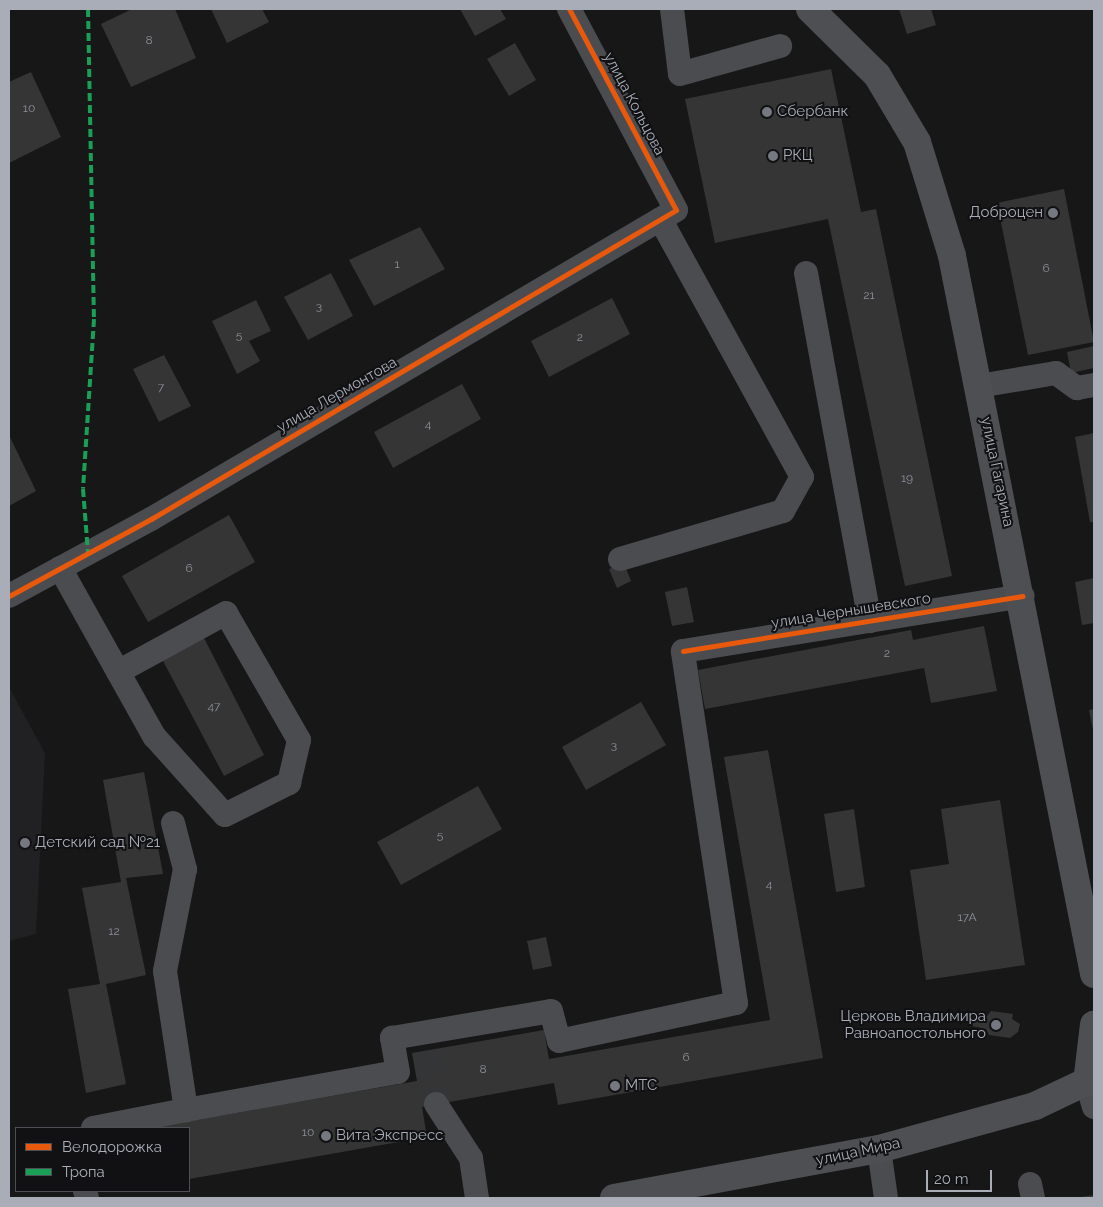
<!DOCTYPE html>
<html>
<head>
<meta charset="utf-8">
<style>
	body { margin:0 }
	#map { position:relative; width:1103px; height:1207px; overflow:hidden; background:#171717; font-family:Raleway,sans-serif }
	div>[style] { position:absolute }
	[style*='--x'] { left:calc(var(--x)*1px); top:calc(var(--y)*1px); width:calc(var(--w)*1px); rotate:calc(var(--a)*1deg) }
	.built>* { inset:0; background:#212123 }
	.building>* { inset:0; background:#353536 }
	.minor-tunnel>* { height:24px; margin-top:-12px; transform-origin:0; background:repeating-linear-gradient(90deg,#343537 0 24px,transparent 0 36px) }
	.minor>* { height:24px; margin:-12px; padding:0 12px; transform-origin:12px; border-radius:12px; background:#4b4c50 }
	.major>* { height:28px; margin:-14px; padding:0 14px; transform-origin:14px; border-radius:14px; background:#4d4f52 }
	.quiet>* { height:4px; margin-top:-2px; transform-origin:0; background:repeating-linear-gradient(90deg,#1a9f57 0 8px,transparent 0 12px) }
	.cycleway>* { height:5px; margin:-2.5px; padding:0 2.5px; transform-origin:2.5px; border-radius:2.5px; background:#e8590c }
	.dots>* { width:14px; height:14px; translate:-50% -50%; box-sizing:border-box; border:2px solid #111113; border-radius:50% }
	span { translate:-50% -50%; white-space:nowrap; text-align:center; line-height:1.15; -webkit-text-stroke:4px #111113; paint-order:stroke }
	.number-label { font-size:12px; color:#8b8f98 }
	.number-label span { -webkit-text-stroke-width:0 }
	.street-label { font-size:15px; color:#a8adb8 }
	.poi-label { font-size:15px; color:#a8adb8 }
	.left { translate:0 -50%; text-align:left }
	.right { translate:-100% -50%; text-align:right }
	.frame { position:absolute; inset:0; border:10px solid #a8adb8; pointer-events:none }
	.legend { position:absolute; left:15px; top:1127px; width:175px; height:65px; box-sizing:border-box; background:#111113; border:1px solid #4d4f55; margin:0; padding:6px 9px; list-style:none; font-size:15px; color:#a8adb8 }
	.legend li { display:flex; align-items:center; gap:10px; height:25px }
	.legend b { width:25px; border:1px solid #4d4f55 }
	.scale { position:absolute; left:926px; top:1170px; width:66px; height:22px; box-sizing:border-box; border:2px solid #a8adb8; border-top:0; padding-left:6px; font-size:15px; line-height:18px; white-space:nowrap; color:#a8adb8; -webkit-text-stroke:4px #111113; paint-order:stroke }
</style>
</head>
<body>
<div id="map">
	<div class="built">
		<div style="clip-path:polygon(9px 687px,45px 753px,36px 934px,9px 941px)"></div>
	</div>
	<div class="building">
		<div style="clip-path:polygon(132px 9px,175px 9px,196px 58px,131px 87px,101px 24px)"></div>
		<div style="clip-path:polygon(211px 9px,262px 9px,269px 22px,227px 43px)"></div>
		<div style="clip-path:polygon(460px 9px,500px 9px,506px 19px,475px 36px)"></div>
		<div style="clip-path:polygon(899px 9px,931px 9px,936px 25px,907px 34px)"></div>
		<div style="clip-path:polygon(515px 43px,536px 80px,509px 96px,487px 59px)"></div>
		<div style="clip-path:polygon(831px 69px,861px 212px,876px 209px,952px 576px,905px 586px,828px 219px,715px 243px,685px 99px)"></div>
		<div style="clip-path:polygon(31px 72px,61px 137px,9px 163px,9px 82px)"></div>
		<div style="clip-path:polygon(1064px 189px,1094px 342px,1028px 355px,997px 203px)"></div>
		<div style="clip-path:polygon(420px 227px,445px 269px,374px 306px,349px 260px)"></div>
		<div style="clip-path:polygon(331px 273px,353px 316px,308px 340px,284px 297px)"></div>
		<div style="clip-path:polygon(612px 298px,630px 334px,549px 377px,531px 341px)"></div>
		<div style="clip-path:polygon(256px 300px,271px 331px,249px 341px,260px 361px,237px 374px,212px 321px)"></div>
		<div style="clip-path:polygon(1094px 346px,1094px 368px,1071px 373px,1067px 352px)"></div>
		<div style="clip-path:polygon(164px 355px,191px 406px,159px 422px,133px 369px)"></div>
		<div style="clip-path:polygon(462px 384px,481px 419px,393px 468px,374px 432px)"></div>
		<div style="clip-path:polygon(1094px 433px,1094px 522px,1090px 522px,1075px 437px)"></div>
		<div style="clip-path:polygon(9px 435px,36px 491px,9px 506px)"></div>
		<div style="clip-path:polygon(229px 515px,255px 562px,148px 622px,122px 576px)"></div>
		<div style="clip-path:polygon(624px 563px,631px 581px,617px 588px,609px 569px)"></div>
		<div style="clip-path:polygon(1094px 578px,1094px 623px,1082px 625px,1075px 582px)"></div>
		<div style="clip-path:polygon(687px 587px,694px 622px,672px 626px,665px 592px)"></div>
		<div style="clip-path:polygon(984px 626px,997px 691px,931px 703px,924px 668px,705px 709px,698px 670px,911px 630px,913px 640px)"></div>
		<div style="clip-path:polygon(204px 638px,264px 755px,224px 776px,162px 659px)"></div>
		<div style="clip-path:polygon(641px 702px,666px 745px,586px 790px,562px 747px)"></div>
		<div style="clip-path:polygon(1094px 709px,1094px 730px,1093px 730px,1089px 710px)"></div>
		<div style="clip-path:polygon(768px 750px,823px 1058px,558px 1105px,554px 1083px,422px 1107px,427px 1137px,189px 1179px,189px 1128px,156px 1127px,417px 1081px,412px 1053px,544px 1030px,549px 1059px,770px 1020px,724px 757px)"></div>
		<div style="clip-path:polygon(144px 772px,163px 874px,126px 878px,146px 975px,106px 984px,126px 1084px,86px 1093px,68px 989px,100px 984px,82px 888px,121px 882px,103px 780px)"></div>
		<div style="clip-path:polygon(478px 786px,502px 829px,401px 885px,377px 842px)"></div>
		<div style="clip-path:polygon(1000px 800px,1025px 965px,926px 980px,910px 870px,949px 864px,941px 809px)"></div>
		<div style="clip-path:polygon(854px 809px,865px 887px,836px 892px,824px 814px)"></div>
		<div style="clip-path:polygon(546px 937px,552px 966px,533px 970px,527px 941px)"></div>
		<div style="clip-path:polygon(991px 1011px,1013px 1014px,1012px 1019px,1020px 1024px,1018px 1032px,1010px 1038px,989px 1035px,986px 1029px,972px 1026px,974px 1015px,986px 1017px)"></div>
		<div style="clip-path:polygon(1094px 1195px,1094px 1198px,1081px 1198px,1080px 1197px)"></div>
	</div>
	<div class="minor-tunnel">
		<div style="--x:426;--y:1051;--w:54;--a:79.3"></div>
	</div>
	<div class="minor">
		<div style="--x:672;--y:9;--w:65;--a:83"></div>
		<div style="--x:680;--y:74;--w:104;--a:-15.6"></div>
		<div style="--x:806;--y:273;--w:354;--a:79.6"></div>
		<div style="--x:979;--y:386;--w:78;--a:-9.6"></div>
		<div style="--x:1056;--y:373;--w:26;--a:36"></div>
		<div style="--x:1077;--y:388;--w:17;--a:-10"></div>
		<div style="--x:620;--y:559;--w:170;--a:-16.4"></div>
		<div style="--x:783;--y:511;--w:39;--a:-61"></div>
		<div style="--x:802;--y:477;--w:294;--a:-118.8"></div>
		<div style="--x:60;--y:568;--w:193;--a:60.8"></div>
		<div style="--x:154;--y:736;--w:106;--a:48.1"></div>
		<div style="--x:225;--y:815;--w:72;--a:-26.6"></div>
		<div style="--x:289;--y:783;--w:44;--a:-76.9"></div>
		<div style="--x:299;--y:740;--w:146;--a:-119.9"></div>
		<div style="--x:226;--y:613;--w:123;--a:151.4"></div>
		<div style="--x:9;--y:596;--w:162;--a:-28.5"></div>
		<div style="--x:151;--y:519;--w:609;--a:-30.48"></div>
		<div style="--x:676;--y:210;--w:228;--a:-118"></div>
		<div style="--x:173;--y:823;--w:48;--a:75.4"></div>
		<div style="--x:185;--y:869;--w:104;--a:101.1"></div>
		<div style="--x:165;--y:971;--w:141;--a:81.4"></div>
		<div style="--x:186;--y:1110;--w:215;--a:-10.2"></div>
		<div style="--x:398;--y:1072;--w:35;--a:-100"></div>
		<div style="--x:392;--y:1038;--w:161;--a:-9.6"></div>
		<div style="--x:551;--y:1011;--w:31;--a:75"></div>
		<div style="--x:559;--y:1041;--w:181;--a:-12.1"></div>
		<div style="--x:736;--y:1003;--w:356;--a:-98.6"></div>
		<div style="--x:683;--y:651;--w:344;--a:-9.2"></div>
		<div style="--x:1087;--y:1083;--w:25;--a:74"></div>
		<div style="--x:436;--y:1104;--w:64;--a:57.1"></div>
		<div style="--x:471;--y:1158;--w:40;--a:81.5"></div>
		<div style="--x:93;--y:1128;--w:95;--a:-11"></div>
		<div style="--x:879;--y:1149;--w:49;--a:81.9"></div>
		<div style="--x:1030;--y:1184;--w:14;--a:78"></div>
		<div style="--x:85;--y:1191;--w:7;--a:74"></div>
	</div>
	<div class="major">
		<div style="--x:810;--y:9;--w:94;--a:44.6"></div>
		<div style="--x:877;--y:75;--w:78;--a:59.2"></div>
		<div style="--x:917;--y:142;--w:119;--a:72.9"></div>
		<div style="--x:952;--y:256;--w:732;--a:78.81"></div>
		<div style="--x:1087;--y:1083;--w:59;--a:-83.2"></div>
		<div style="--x:614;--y:1198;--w:269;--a:-10.5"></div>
		<div style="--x:879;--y:1149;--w:162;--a:-15.4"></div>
		<div style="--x:1035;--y:1106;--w:65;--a:-25.4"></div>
	</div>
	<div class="quiet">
		<div style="--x:88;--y:9;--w:310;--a:88.9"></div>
		<div style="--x:94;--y:319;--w:170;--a:93.7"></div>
		<div style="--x:83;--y:489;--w:64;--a:85.5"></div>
	</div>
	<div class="cycleway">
		<div style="--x:9;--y:596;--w:162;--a:-28.5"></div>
		<div style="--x:151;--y:519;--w:609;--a:-30.48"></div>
		<div style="--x:676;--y:210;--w:228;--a:-118"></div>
		<div style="--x:683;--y:651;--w:344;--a:-9.2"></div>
	</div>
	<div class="dots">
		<div style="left:767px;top:112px;background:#757880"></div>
		<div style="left:773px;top:156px;background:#757880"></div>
		<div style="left:1053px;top:213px;background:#757880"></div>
		<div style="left:25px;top:843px;background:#757880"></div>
		<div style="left:996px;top:1025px;background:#757880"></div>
		<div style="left:615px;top:1086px;background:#757880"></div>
		<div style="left:326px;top:1136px;background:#757880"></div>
	</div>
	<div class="number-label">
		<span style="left:149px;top:41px">8</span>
		<span style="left:29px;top:109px">10</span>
		<span style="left:397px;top:265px">1</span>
		<span style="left:1046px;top:269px">6</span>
		<span style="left:869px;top:296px">21</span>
		<span style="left:319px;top:307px">3</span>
		<span style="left:239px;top:336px">5</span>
		<span style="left:580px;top:338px">2</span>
		<span style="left:161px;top:388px">7</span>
		<span style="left:428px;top:425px">4</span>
		<span style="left:907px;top:479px">19</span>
		<span style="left:189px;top:569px">6</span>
		<span style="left:887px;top:654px">2</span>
		<span style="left:214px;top:707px">47</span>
		<span style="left:614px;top:746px">3</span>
		<span style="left:440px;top:836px">5</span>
		<span style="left:769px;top:885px">4</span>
		<span style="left:967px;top:918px">17А</span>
		<span style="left:114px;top:932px">12</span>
		<span style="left:686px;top:1058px">6</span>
		<span style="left:483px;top:1070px">8</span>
		<span style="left:308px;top:1133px">10</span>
	</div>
	<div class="street-label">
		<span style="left:634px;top:104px;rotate:62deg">улица Кольцова</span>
		<span style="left:337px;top:395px;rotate:-30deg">улица Лермонтова</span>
		<span style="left:997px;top:472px;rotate:78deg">улица Гагарина</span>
		<span style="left:851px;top:611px;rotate:-9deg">улица Чернышевского</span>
		<span style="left:858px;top:1152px;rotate:-12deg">улица Мира</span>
	</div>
	<div class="poi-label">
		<span class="left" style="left:777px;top:112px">Сбербанк</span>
		<span class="left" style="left:783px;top:156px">РКЦ</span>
		<span class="right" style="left:1043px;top:213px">Доброцен</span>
		<span class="left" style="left:35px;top:843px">Детский сад №21</span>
		<span class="right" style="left:986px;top:1025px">Церковь Владимира<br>Равноапостольного</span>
		<span class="left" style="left:625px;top:1086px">МТС</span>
		<span class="left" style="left:336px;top:1136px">Вита Экспресс</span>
	</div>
	<div class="frame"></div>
	<ul class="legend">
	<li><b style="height:6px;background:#e8590c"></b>Велодорожка</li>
	<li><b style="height:6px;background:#1a9f57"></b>Тропа</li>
	</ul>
	<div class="scale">20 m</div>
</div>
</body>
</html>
